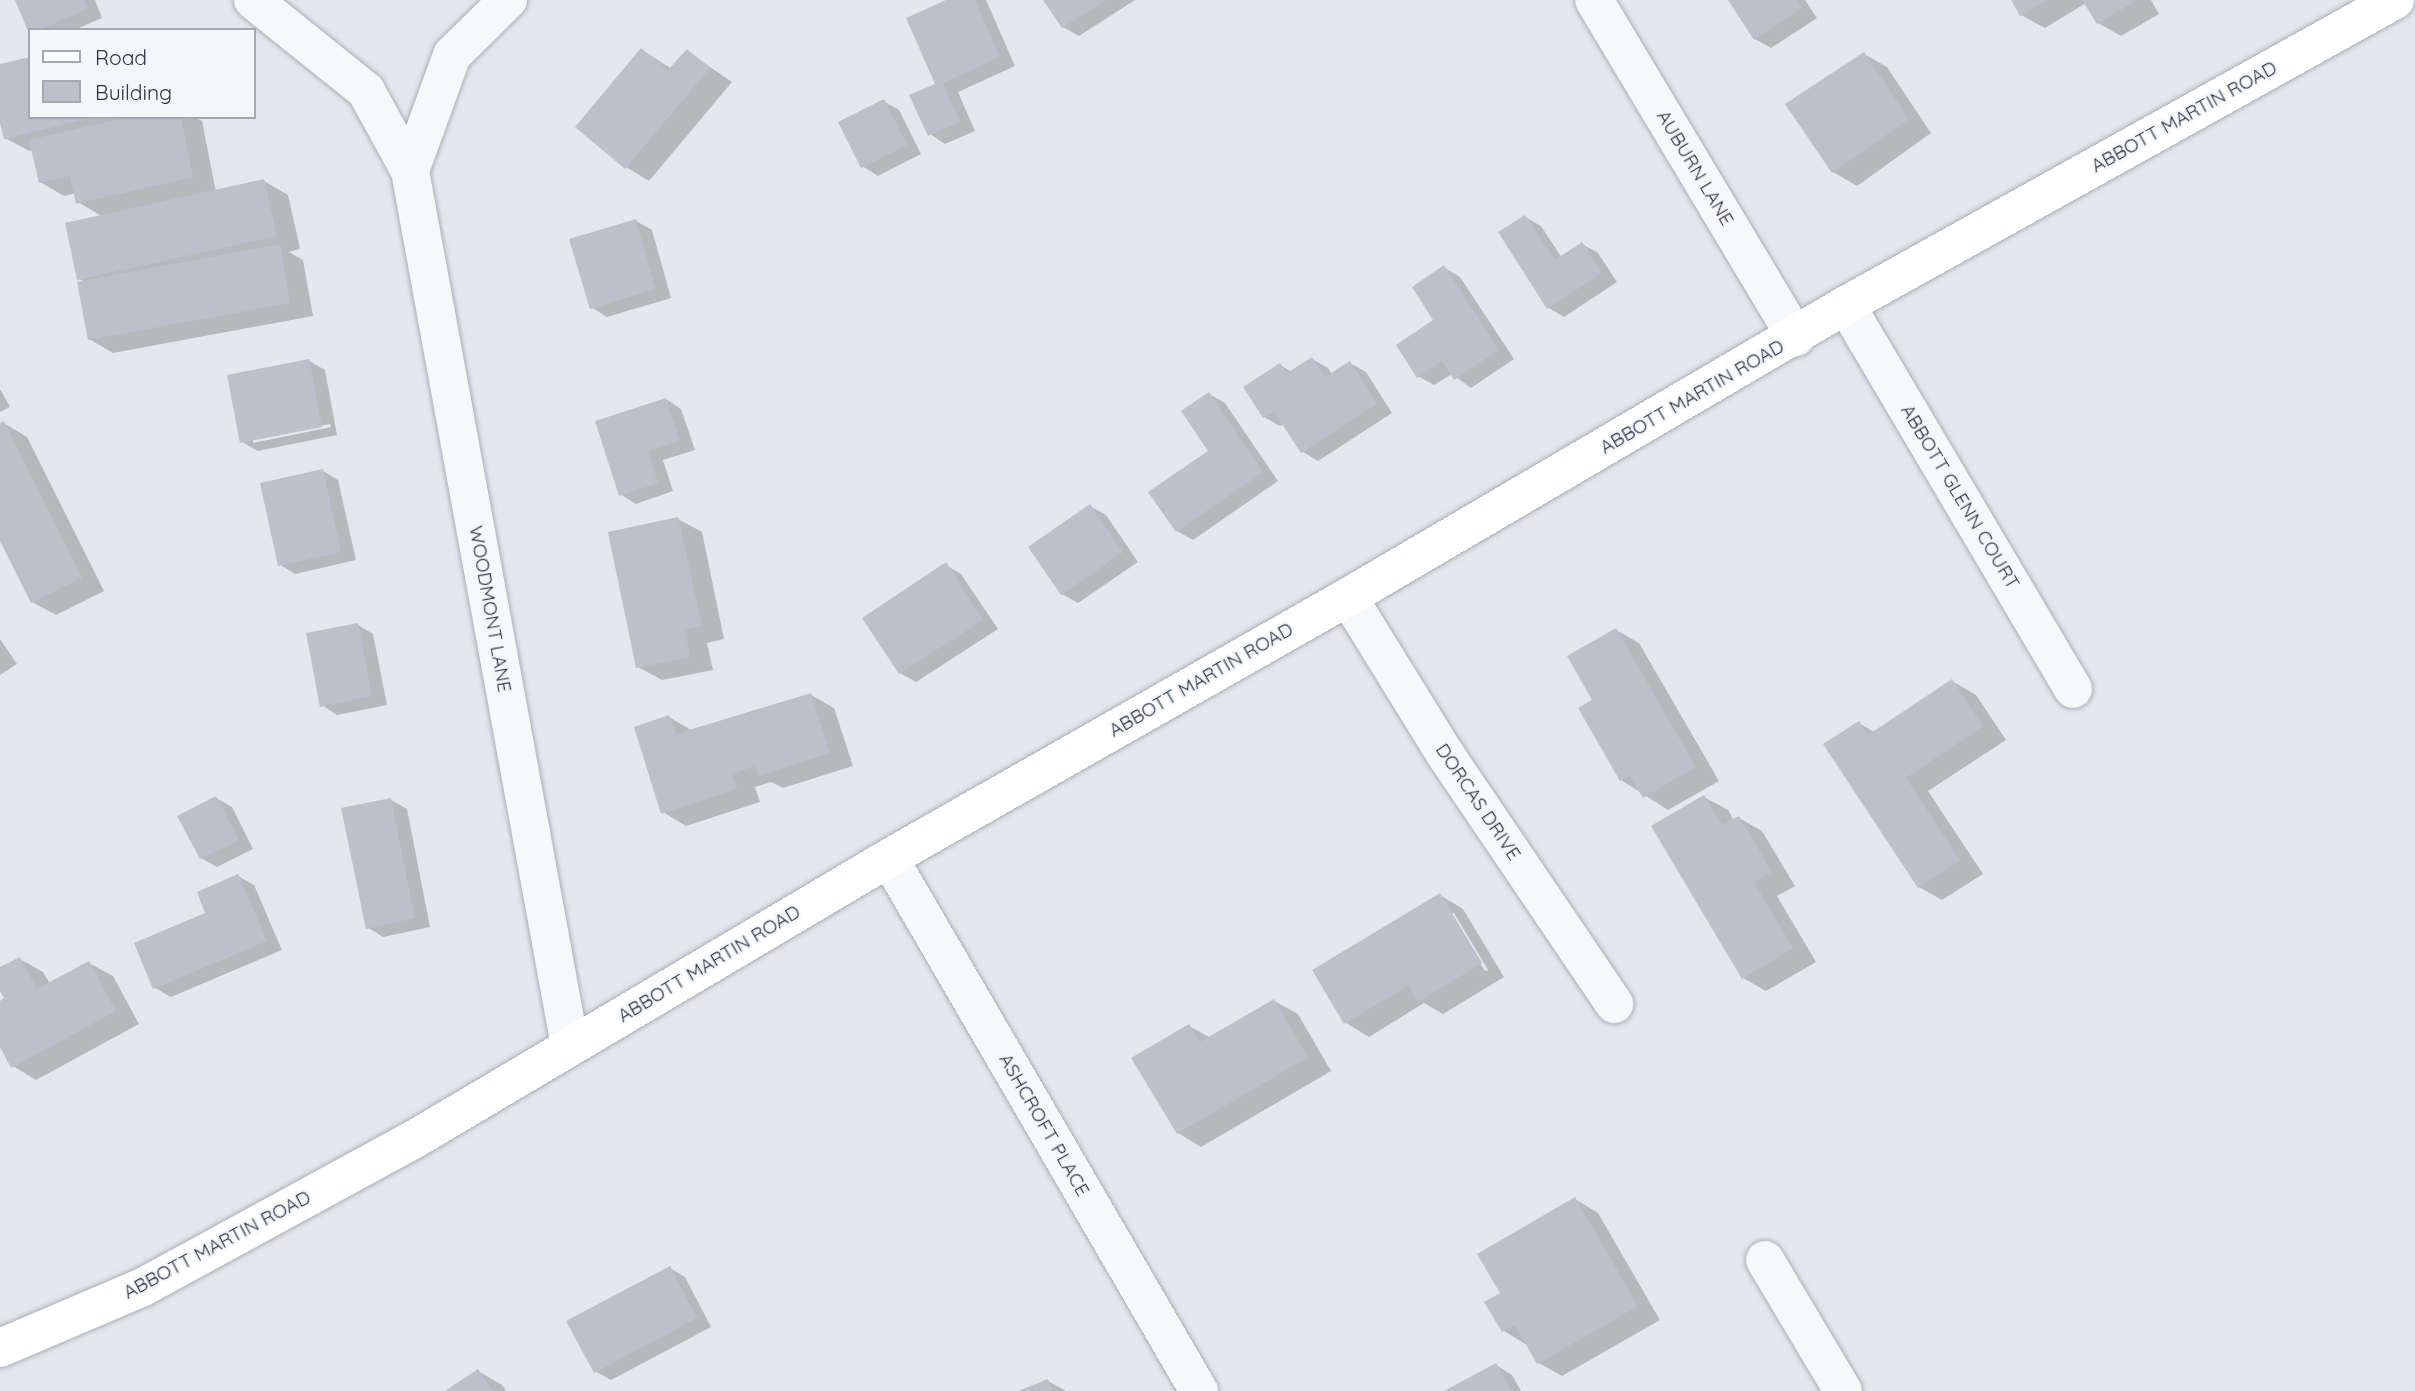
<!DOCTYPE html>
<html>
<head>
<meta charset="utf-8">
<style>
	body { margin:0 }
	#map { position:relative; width:2415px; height:1391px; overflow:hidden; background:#e4e7ec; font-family:Quicksand,sans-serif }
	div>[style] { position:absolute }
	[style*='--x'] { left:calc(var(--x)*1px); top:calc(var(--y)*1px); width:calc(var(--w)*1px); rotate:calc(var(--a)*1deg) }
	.shadow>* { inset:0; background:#0003 }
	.building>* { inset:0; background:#bbc0ca }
	.roads { filter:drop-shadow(0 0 2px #a9aeb7) drop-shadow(0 0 2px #a9aeb7) }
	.street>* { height:38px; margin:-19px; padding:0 19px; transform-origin:19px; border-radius:19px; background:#f7f8fa }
	.secondary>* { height:38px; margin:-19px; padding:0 19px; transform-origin:19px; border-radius:19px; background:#fff }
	span { translate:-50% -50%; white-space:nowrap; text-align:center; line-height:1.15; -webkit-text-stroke:5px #f4f6f9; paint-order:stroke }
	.street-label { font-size:19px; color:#2b3445 }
	.legend { position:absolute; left:28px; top:28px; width:228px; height:91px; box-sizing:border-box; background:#f4f6f9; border:2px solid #a4a8b1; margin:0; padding:9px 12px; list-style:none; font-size:21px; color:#2b3445 }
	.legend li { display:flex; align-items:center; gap:14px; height:35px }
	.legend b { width:35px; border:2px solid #a4a8b1 }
</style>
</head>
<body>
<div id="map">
	<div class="shadow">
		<div style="clip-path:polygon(17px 0,95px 0,102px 18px,74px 30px,30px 30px)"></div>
		<div style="clip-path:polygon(950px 0,986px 0,1015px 66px,958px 92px,975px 131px,945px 144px,930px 134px)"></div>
		<div style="clip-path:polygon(1045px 0,1135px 0,1079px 36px,1063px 27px)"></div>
		<div style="clip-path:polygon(1730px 0,1805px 0,1817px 18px,1771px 48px,1755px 39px)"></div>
		<div style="clip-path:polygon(2013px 0,2151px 0,2159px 14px,2121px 36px,2098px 23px,2086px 3px,2045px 28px,2021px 15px)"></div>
		<div style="clip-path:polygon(642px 50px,672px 69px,687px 51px,732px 82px,649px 181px,626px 167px)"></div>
		<div style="clip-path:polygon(1864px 54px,1887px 67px,1931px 133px,1857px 186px,1833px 172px,1788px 105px)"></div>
		<div style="clip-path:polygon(0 66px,30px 117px,194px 117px,202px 121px,216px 192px,264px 181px,288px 195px,300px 249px,289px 252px,303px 260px,313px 316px,113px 353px,89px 339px,85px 282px,79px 279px,103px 217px,78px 202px,76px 193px,64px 196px,40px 182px,33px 150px,29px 151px,5px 138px,0 116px)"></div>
		<div style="clip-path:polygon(883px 101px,899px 110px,921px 154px,878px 176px,862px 166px)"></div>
		<div style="clip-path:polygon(1525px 217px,1541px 226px,1562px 258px,1582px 244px,1598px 253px,1617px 282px,1564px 317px,1549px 308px)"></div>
		<div style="clip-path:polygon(636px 221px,652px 230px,671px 298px,607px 317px,591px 307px)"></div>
		<div style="clip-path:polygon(1445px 268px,1460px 277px,1514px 359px,1471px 388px,1452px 374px,1434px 385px,1418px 376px,1436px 320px)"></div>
		<div style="clip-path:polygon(1312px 359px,1328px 368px,1332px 374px,1350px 363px,1366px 372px,1392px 413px,1318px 461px,1303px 452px,1284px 424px,1280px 426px,1264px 417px,1280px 365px,1292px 372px)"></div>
		<div style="clip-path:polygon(evenodd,309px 361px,325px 370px,337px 435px,258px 451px,242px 442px,309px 361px,330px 424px,331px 427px,253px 443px,253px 439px,330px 424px)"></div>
		<div style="clip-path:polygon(0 389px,10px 407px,0 412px)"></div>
		<div style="clip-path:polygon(1209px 394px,1225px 403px,1278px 481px,1193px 540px,1177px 531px,1211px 452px)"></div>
		<div style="clip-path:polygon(666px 399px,681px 409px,695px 450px,663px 460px,673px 491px,636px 504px,620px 494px)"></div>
		<div style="clip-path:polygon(4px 423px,27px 437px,104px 591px,56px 615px,32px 602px,0 534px,0 425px)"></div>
		<div style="clip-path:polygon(323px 471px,338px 480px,356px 560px,295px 574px,279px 564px)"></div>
		<div style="clip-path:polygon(1090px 506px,1106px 515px,1138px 562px,1078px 603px,1062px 594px)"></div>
		<div style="clip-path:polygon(678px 519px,702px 532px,724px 639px,707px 643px,713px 670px,662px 680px,638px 667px)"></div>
		<div style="clip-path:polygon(946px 565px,961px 574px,998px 629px,916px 682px,900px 673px)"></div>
		<div style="clip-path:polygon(358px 625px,373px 634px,387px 705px,337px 715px,322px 705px)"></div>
		<div style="clip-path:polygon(1616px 630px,1639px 643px,1719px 781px,1668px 810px,1621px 780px,1594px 700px)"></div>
		<div style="clip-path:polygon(0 639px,17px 664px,0 675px)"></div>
		<div style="clip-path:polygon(1952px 681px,1976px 695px,2006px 740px,1928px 791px,1983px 874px,1942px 900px,1919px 887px,1859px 723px,1874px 732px)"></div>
		<div style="clip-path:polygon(811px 695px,834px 708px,853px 766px,783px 788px,771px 782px,755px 787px,760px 802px,686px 826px,663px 812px,669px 717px,693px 731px)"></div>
		<div style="clip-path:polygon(1704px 797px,1728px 810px,1734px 821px,1739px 818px,1762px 831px,1795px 886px,1777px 896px,1816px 962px,1766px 991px,1743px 978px)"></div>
		<div style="clip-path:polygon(216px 798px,232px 807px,253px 849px,217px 867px,201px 858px)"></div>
		<div style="clip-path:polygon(391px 800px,407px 809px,430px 927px,383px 937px,367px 927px)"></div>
		<div style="clip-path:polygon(238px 876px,254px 885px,282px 950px,171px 997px,155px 988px)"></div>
		<div style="clip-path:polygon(evenodd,1440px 895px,1463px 909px,1504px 977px,1443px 1014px,1424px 1003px,1369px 1037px,1346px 1023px,1440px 895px,1449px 913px,1454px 913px,1488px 970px,1485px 971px,1449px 913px)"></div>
		<div style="clip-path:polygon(20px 959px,43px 972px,50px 984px,89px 963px,113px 976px,139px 1024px,36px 1080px,13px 1066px,0 1043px,0 1003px,6px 999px,0 987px,0 969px)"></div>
		<div style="clip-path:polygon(1274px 1001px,1298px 1014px,1331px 1071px,1201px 1147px,1178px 1133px,1189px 1026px,1211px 1038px)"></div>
		<div style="clip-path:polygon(1575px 1199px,1598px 1213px,1660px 1320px,1562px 1376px,1539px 1363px,1527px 1345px,1504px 1331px,1502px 1294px)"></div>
		<div style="clip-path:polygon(670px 1268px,685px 1277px,711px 1327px,611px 1380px,595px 1371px)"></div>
		<div style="clip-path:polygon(1496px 1365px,1512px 1375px,1521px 1391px,1448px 1391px)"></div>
		<div style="clip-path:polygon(478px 1371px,502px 1385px,506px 1391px,448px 1391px)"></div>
		<div style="clip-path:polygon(1048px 1381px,1066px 1391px,1023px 1391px)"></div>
	</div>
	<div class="building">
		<div style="clip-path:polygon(15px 0,84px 0,88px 9px,38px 30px,30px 30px,30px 36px)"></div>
		<div style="clip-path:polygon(946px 0,975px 0,1000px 57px,943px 83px,960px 122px,928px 136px,909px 95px,935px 84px,906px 18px)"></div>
		<div style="clip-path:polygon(1043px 0,1106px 0,1062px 28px)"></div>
		<div style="clip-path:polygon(1728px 0,1797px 0,1802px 8px,1754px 40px)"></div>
		<div style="clip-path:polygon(2011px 0,2047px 0,2020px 16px)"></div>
		<div style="clip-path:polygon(2082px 0,2137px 0,2097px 24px)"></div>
		<div style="clip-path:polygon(641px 48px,668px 70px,687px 49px,710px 68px,625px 169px,575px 127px)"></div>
		<div style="clip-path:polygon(1864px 52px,1909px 119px,1832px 173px,1785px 104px)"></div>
		<div style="clip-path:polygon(30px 57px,30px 117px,90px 118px,4px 139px,0 123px,0 64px)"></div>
		<div style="clip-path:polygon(884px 99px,907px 145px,861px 168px,838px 122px)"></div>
		<div style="clip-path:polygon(128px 117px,181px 117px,193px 177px,76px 204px,70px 176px,39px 183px,29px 140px)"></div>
		<div style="clip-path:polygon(264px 179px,277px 236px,77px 280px,65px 223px)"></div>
		<div style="clip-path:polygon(1525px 215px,1555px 260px,1582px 242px,1602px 273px,1547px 309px,1498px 232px)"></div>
		<div style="clip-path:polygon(636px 219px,656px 289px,590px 309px,569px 239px)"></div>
		<div style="clip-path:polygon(280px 244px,290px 303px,88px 340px,77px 282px)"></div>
		<div style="clip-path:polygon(1444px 265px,1499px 350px,1454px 380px,1442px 361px,1417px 378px,1396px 345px,1433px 320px,1412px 287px)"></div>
		<div style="clip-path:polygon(1312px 357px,1325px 377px,1350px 361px,1377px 404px,1301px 453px,1274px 412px,1263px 418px,1243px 387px,1280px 363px,1287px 373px)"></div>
		<div style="clip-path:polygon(309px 359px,322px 427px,240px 443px,227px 375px)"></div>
		<div style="clip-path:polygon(1209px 392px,1263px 472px,1176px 532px,1148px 492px,1208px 451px,1181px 411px)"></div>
		<div style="clip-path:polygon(666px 398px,680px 441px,648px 451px,658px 483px,619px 496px,595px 421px)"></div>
		<div style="clip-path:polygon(4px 421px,82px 578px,31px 603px,0 541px,0 423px)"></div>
		<div style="clip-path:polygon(323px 469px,341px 552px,278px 566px,260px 483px)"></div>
		<div style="clip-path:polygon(1090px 504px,1123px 552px,1061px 595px,1028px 547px)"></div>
		<div style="clip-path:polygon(678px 517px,702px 626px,685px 630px,690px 657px,636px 668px,608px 532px)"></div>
		<div style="clip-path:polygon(946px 562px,983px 620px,899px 674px,862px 618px)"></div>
		<div style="clip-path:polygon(358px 623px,372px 696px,320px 707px,306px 633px)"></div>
		<div style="clip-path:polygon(1616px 628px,1696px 767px,1643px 798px,1630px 776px,1620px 781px,1578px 708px,1592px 700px,1567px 656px)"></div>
		<div style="clip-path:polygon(1952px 679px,1983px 726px,1906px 778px,1960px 860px,1918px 888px,1823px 744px,1859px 721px,1868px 735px)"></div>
		<div style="clip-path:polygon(811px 693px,830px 753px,758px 776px,755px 766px,732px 774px,737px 789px,661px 814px,634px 727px,669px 715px,676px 734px)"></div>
		<div style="clip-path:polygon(1704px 795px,1722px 825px,1739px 816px,1772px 872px,1754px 882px,1793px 948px,1742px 979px,1651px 826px)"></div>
		<div style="clip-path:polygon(216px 796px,239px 840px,200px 859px,177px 816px)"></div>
		<div style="clip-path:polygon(391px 798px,415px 918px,366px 929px,341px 808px)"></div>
		<div style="clip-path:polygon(238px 874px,267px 941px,153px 989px,134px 943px,205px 913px,197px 892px)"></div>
		<div style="clip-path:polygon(1440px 893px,1482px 963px,1418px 1002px,1408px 986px,1344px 1024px,1312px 970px)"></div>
		<div style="clip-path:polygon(20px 957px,37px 989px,89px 961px,116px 1011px,11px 1068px,0 1047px,0 1001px,4px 998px,0 991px,0 967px)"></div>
		<div style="clip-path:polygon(1274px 999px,1308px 1057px,1177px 1134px,1131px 1058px,1189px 1024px,1200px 1042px)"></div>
		<div style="clip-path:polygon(1575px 1197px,1638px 1306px,1537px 1364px,1515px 1325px,1502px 1332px,1484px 1302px,1500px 1293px,1477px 1254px)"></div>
		<div style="clip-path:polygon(670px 1266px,697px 1318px,594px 1373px,566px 1321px)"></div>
		<div style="clip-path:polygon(1496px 1363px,1511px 1391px,1444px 1391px)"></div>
		<div style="clip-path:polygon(478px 1369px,493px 1391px,445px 1391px)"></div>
		<div style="clip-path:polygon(1048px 1379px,1053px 1391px,1018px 1391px)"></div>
	</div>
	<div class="roads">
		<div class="street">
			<div style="--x:253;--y:0;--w:145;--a:38.8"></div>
			<div style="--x:366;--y:91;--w:91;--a:61.2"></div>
			<div style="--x:508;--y:0;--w:78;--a:135.5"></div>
			<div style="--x:452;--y:55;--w:123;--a:109.9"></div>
			<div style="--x:410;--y:171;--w:890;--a:79.64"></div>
			<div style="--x:1594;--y:0;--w:393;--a:59.1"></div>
			<div style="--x:1846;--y:305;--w:446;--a:59.4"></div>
			<div style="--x:1348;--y:597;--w:185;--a:58.3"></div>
			<div style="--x:1445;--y:754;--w:302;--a:55.9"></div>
			<div style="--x:889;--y:858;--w:617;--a:59.82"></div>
			<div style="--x:1765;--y:1260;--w:152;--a:59.2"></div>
		</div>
		<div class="secondary">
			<div style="--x:0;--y:1348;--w:155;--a:-23.1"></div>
			<div style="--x:143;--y:1287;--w:307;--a:-28.6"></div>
			<div style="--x:413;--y:1140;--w:553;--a:-30.64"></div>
			<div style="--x:889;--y:858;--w:528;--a:-29.62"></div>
			<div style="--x:1348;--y:597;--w:577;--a:-30.39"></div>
			<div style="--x:1846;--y:305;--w:628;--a:-29.05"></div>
		</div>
	</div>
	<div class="street-label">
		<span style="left:2184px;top:117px;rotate:-29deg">ABBOTT MARTIN ROAD</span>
		<span style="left:1695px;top:168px;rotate:59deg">AUBURN LANE</span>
		<span style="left:1692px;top:397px;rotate:-30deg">ABBOTT MARTIN ROAD</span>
		<span style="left:1960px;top:497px;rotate:59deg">ABBOTT GLENN COURT</span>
		<span style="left:490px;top:609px;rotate:80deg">WOODMONT LANE</span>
		<span style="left:1201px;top:680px;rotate:-30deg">ABBOTT MARTIN ROAD</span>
		<span style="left:1478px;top:802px;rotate:56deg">DORCAS DRIVE</span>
		<span style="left:709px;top:964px;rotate:-31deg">ABBOTT MARTIN ROAD</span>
		<span style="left:1044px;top:1125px;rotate:60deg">ASHCROFT PLACE</span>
		<span style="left:217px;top:1245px;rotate:-28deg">ABBOTT MARTIN ROAD</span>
	</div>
	<ul class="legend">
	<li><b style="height:9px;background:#fff"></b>Road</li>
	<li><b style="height:19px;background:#bbc0ca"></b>Building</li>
	</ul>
</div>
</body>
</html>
